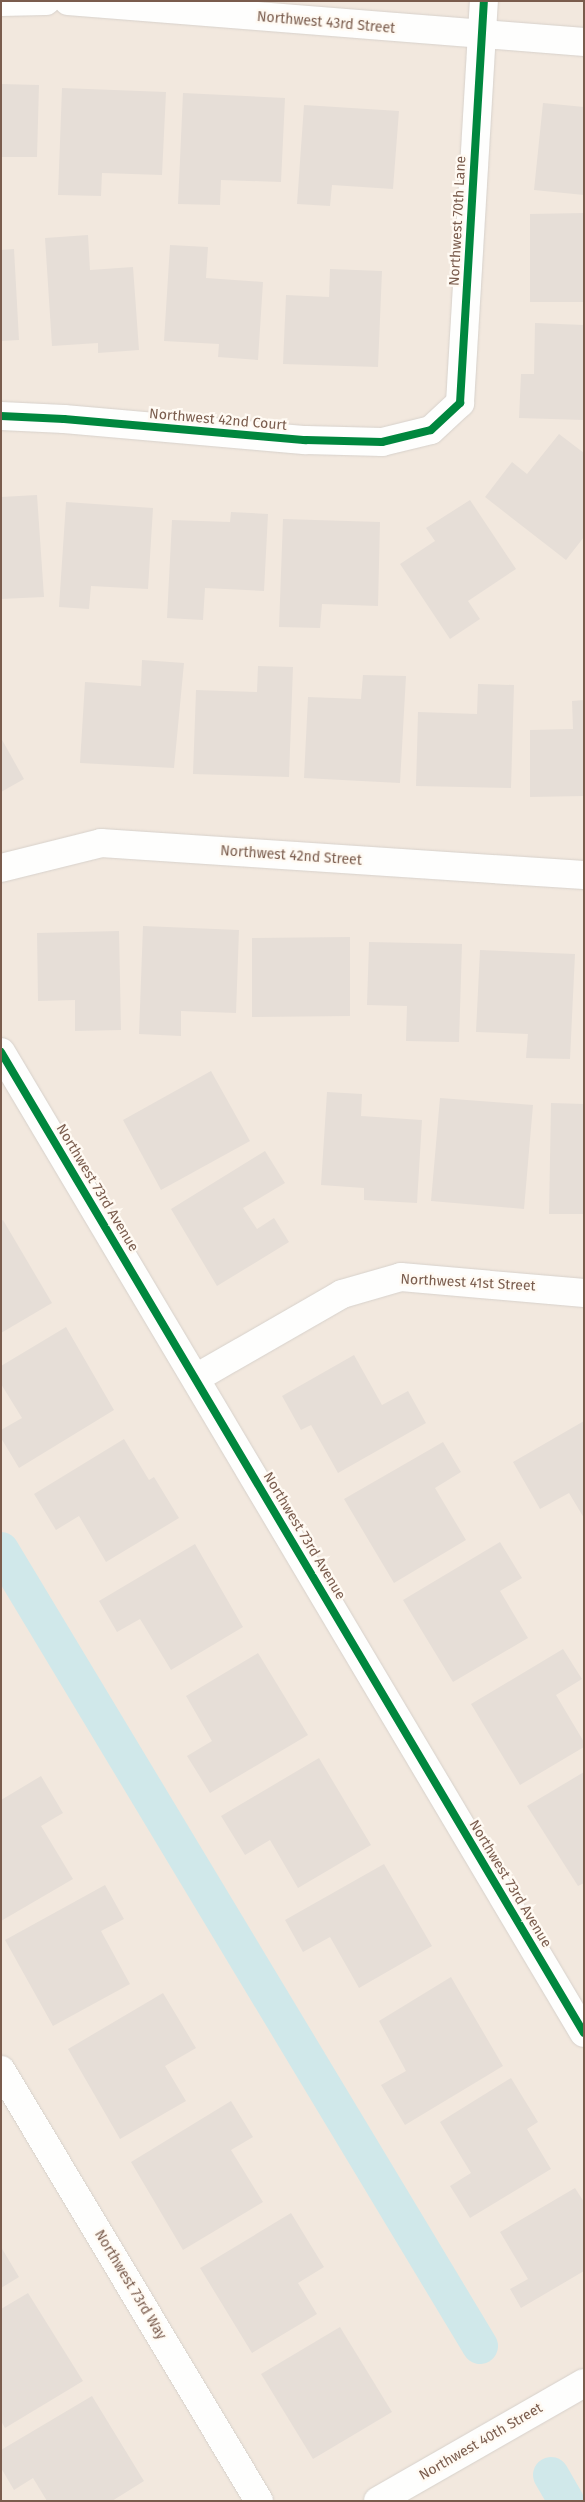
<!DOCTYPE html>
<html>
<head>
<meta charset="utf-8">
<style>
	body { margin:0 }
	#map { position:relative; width:585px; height:2502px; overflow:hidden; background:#f9f5f0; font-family:"Fira Sans",sans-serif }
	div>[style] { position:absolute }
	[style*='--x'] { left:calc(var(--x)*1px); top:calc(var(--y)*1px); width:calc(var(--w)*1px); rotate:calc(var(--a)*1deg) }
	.residential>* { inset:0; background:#f2e8de }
	.canal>* { height:36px; margin:-18px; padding:0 18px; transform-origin:18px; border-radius:18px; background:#d0e8ea }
	.building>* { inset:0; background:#e6ded7 }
	.roads { filter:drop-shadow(0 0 1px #d7d1cb) drop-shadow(0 0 1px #d7d1cb) }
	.street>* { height:28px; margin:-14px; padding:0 14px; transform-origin:14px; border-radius:14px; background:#fefefd }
	.cycleway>* { height:8px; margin:-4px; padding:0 4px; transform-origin:4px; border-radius:4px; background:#00873e }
	span { translate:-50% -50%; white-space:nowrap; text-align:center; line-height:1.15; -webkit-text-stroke:4.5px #fffaf3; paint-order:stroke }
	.street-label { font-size:14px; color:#7a5c4d }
	.frame { position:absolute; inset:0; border:2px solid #7a5c4d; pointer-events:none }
</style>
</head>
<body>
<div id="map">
	<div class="residential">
		<div style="clip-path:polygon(1px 1px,584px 1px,584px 2501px,1px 2501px)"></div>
	</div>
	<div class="canal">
		<div style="--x:1;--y:1550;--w:929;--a:58.96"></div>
		<div style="--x:551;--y:2475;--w:30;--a:60"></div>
	</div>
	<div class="building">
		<div style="clip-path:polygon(1px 84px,39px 85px,37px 157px,1px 157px)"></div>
		<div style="clip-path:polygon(62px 88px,166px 92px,162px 175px,102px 173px,101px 196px,58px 195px)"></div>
		<div style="clip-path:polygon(183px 93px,285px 98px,281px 182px,221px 180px,220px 205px,178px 204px)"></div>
		<div style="clip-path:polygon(543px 103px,584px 107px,584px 195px,534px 190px)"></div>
		<div style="clip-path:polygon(304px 105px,399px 111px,393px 189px,332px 185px,330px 206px,297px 204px)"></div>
		<div style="clip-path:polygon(584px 213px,584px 302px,530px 302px,530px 214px)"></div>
		<div style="clip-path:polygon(88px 235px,90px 270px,133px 267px,139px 350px,98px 353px,98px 343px,52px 346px,45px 238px)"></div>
		<div style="clip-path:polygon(170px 245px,208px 247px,206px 278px,263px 282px,258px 360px,218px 357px,219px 344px,164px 341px)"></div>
		<div style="clip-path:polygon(14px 249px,19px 340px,1px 341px,1px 250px)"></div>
		<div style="clip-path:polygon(330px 269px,382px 271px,378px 367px,283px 364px,286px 295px,329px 297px)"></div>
		<div style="clip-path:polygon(535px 323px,584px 325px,584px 420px,519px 418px,521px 374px,534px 374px)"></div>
		<div style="clip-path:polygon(559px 434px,584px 453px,584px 537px,566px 560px,485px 497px,512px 462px,527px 474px)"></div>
		<div style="clip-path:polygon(37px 495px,44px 597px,1px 599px,1px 497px)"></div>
		<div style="clip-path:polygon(470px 500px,516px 569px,468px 601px,480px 619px,450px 639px,400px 564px,435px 541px,426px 528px)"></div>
		<div style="clip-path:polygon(66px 502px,153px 508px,148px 589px,91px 586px,89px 609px,59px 607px)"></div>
		<div style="clip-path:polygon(231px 512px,268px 514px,264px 591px,205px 588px,203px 620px,167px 618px,172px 520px,230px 522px)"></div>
		<div style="clip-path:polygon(283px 519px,380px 522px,378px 606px,322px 604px,320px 628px,279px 627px)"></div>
		<div style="clip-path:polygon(142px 660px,184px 663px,174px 768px,80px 763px,85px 682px,141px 686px)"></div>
		<div style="clip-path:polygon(258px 666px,293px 667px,289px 777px,193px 774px,196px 690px,257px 692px)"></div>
		<div style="clip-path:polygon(363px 675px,406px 676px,400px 783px,304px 778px,308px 697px,361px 699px)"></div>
		<div style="clip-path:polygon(478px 684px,514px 685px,511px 788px,416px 786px,418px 712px,477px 714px)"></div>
		<div style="clip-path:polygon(584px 700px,584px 796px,530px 797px,530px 730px,573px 729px,572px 701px)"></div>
		<div style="clip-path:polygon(1px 738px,24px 779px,1px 792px)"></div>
		<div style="clip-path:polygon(143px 926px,239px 930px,236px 1013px,181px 1011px,181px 1036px,139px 1034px)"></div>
		<div style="clip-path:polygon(119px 931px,121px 1030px,75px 1031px,75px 1000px,38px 1001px,37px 933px)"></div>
		<div style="clip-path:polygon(350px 937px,350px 1016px,252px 1017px,252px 938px)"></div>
		<div style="clip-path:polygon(369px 942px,462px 944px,459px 1042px,406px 1041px,407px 1006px,367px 1005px)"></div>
		<div style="clip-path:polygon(480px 950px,575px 954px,570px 1059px,526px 1058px,528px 1034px,476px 1032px)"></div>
		<div style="clip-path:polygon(211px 1071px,250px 1141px,161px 1190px,123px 1120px)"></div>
		<div style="clip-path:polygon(327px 1092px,362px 1094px,361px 1116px,422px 1120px,417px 1203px,364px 1200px,364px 1188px,321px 1185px)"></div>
		<div style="clip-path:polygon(440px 1098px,533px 1105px,524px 1209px,431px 1201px)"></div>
		<div style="clip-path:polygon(551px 1103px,584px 1104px,584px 1214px,549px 1214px)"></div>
		<div style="clip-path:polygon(265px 1151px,285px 1183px,243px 1208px,257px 1229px,274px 1218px,289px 1242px,217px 1286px,171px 1209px)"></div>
		<div style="clip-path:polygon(3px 1220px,52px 1303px,1px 1333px,1px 1221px)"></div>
		<div style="clip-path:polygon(66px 1327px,114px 1410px,19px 1468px,1px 1438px,1px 1430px,22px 1418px,1px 1384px,1px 1366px)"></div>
		<div style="clip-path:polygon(354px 1355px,382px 1405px,408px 1391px,426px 1423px,338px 1473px,311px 1425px,301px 1430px,282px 1396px)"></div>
		<div style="clip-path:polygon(584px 1421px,584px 1518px,569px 1493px,540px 1509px,513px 1462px)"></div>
		<div style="clip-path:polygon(124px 1439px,149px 1480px,154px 1477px,179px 1518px,106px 1562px,79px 1516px,56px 1530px,34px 1494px)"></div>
		<div style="clip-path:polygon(443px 1442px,461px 1472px,435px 1488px,466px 1540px,394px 1583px,344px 1499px)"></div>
		<div style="clip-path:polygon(500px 1542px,522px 1578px,500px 1591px,528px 1638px,453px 1682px,403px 1600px)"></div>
		<div style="clip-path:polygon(195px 1544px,243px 1627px,171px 1670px,140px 1619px,117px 1632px,99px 1601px)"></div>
		<div style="clip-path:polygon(563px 1649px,582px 1679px,556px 1695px,584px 1742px,584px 1747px,520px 1785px,471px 1704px)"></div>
		<div style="clip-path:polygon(258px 1653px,308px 1735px,210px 1793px,187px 1756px,212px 1741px,186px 1696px)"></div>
		<div style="clip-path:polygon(319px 1758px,371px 1845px,298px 1888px,270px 1840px,245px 1855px,221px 1816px)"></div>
		<div style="clip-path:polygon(584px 1772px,584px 1883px,578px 1886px,527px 1806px)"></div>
		<div style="clip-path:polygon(41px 1776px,63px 1813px,41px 1826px,73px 1879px,1px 1921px,1px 1800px)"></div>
		<div style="clip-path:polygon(384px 1864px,432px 1946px,359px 1988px,330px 1937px,303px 1952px,285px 1920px)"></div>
		<div style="clip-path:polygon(105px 1885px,124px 1919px,101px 1931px,130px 1984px,53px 2026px,5px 1940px)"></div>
		<div style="clip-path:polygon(451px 1977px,503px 2066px,405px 2125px,381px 2085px,406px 2071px,379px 2021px)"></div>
		<div style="clip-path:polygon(163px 1993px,196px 2048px,165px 2066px,186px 2101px,120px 2139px,68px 2049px)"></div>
		<div style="clip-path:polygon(511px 2078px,538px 2122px,527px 2129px,551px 2169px,470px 2218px,450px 2186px,471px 2173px,440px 2122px)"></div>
		<div style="clip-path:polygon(231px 2101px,253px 2137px,231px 2150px,263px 2202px,183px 2250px,131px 2162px)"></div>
		<div style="clip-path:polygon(575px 2188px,584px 2202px,584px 2271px,521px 2308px,510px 2289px,528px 2279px,500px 2232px)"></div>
		<div style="clip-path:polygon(291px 2213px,324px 2267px,298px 2283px,317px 2314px,252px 2353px,200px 2268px)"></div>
		<div style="clip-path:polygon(1px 2247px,19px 2277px,1px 2288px)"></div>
		<div style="clip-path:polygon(28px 2293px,83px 2381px,5px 2428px,1px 2421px,1px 2309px)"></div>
		<div style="clip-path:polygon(340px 2327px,392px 2412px,313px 2459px,261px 2374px)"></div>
		<div style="clip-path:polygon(92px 2396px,144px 2481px,112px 2501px,47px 2501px,33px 2478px,14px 2490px,1px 2468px,1px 2450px)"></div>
	</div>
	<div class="roads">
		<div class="street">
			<div style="--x:68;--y:1;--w:518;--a:4.54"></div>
			<div style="--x:1;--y:2;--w:45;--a:-1.3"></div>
			<div style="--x:1;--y:416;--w:63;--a:2.7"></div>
			<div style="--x:64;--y:419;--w:243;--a:5"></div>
			<div style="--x:306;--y:440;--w:76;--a:1.5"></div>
			<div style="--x:382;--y:442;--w:50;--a:-13.8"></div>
			<div style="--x:431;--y:430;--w:40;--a:-43"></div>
			<div style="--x:460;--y:403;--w:403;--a:-86.6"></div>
			<div style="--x:1;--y:868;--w:103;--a:-14"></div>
			<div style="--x:101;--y:843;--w:484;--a:3.8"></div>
			<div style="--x:1;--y:1052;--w:1141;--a:59.28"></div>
			<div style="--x:196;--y:1378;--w:168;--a:-29.9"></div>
			<div style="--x:342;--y:1294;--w:61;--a:-16.1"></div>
			<div style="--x:401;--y:1277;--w:184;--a:5"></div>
			<div style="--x:1;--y:2070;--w:502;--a:59.09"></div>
			<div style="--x:378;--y:2501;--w:237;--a:-29.8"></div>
		</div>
	</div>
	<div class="cycleway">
		<div style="--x:1;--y:416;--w:63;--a:2.7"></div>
		<div style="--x:64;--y:419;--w:243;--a:5"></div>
		<div style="--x:306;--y:440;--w:76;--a:1.5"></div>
		<div style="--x:382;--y:442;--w:50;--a:-13.8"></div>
		<div style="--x:431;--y:430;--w:40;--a:-43"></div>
		<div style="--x:460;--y:403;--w:403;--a:-86.6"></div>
		<div style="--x:1;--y:1052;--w:1141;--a:59.28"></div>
	</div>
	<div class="street-label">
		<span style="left:326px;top:23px;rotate:5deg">Northwest 43rd Street</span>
		<span style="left:458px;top:221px;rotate:-87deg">Northwest 70th Lane</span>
		<span style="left:218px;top:420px;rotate:5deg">Northwest 42nd Court</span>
		<span style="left:291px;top:856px;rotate:4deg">Northwest 42nd Street</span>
		<span style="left:97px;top:1188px;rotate:59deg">Northwest 73rd Avenue</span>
		<span style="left:468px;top:1283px;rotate:3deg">Northwest 41st Street</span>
		<span style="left:304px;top:1536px;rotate:59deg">Northwest 73rd Avenue</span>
		<span style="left:510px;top:1884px;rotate:59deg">Northwest 73rd Avenue</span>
		<span style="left:130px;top:2285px;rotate:59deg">Northwest 73rd Way</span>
		<span style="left:481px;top:2442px;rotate:-30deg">Northwest 40th Street</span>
	</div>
	<div class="frame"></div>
</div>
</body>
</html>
